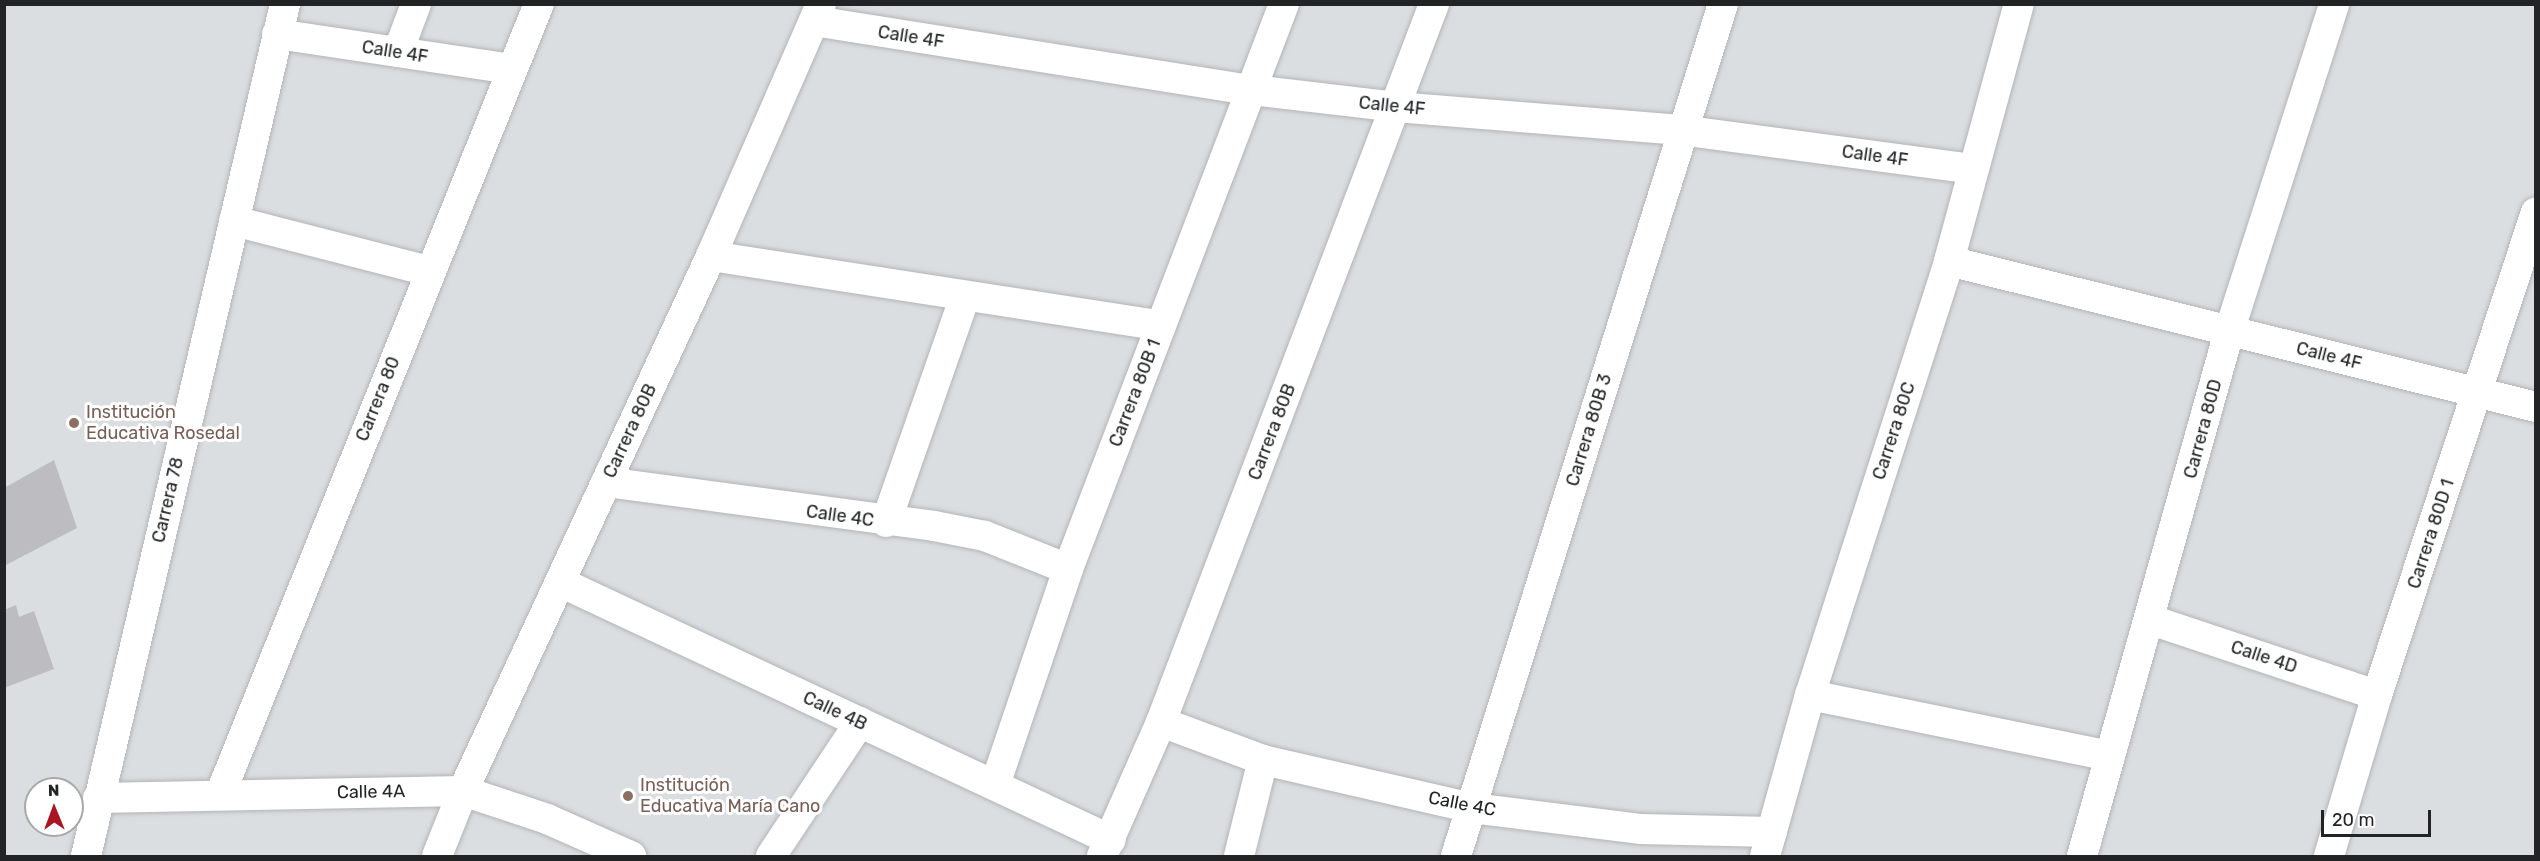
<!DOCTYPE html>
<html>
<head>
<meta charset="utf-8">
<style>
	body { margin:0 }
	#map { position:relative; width:2540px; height:861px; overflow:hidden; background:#dbdee1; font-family:Rubik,sans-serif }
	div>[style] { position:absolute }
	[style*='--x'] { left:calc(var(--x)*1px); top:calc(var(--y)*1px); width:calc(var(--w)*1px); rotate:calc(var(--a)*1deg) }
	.building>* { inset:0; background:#bdbdc1 }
	.roads { filter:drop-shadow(0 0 2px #b2b5b8) drop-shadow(0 0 2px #b2b5b8) }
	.street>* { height:30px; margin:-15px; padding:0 15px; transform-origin:15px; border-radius:15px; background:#fff }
	.dots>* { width:16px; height:16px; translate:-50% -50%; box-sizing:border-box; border:3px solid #fff; border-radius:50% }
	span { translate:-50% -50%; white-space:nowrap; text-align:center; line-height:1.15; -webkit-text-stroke:6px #fff; paint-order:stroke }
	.street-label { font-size:18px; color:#212324 }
	.education-label { font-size:18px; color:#785e54 }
	.left { translate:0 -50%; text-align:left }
	.frame { position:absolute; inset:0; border:6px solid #212324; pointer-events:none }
	.north { position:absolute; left:24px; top:777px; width:60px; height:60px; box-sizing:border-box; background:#fff; border:2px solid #a6a7a7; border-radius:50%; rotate:359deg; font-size:16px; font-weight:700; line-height:24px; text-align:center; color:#212324 }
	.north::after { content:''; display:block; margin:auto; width:21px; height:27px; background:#aa1523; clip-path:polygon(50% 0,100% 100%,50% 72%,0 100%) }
	.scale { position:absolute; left:2321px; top:810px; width:110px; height:27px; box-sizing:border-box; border:3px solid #212324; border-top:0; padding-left:8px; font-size:18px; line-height:21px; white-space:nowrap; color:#212324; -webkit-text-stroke:4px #fff; paint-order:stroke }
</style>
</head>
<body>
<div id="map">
	<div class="building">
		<div style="clip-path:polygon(54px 460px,77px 528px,4px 566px,4px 488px)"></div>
		<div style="clip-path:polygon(16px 605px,19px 617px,34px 611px,54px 669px,4px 688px,4px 610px)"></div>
	</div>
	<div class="roads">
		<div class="street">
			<div style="--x:814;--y:21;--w:443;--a:9"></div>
			<div style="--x:1252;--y:90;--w:145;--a:6.7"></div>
			<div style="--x:1396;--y:107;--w:286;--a:4.6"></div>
			<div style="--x:1681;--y:130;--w:295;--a:7.6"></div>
			<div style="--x:277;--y:34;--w:238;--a:8.5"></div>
			<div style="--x:398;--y:52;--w:51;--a:-69.4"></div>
			<div style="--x:234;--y:221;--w:201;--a:14.4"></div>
			<div style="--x:711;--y:256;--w:455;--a:8.8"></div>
			<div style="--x:1949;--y:261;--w:605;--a:13.97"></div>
			<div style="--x:606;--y:482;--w:331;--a:7.6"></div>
			<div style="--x:934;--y:526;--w:52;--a:11.1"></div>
			<div style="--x:985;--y:536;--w:89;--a:21.7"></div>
			<div style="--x:886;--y:522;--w:239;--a:-70.7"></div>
			<div style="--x:560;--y:582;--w:608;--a:25.09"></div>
			<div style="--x:2151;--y:620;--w:238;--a:18.4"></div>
			<div style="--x:1810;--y:695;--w:306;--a:11.5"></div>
			<div style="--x:1161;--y:722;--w:109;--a:20.4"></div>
			<div style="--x:1263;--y:760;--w:214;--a:12.9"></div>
			<div style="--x:1472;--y:808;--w:169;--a:7.1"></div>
			<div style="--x:1640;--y:829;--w:132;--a:1.3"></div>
			<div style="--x:995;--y:785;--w:228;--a:-71.3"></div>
			<div style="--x:1068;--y:569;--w:605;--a:-69.08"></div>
			<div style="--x:220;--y:795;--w:853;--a:-68.04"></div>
			<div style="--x:98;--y:798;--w:365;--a:-1.1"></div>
			<div style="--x:463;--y:791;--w:89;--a:18.4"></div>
			<div style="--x:547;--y:819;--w:92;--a:23.8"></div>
			<div style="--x:86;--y:856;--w:875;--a:-76.85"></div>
			<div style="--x:437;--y:856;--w:70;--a:-68.2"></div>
			<div style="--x:463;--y:791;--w:590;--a:-65.13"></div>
			<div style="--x:711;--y:256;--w:275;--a:-66.4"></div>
			<div style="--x:771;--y:856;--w:161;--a:-56.4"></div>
			<div style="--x:1102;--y:856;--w:146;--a:-66.2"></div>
			<div style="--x:1161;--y:722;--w:768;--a:-69.18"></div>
			<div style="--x:1239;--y:856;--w:99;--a:-76"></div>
			<div style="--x:1456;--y:856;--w:893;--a:-72.6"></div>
			<div style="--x:1765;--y:856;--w:167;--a:-74.4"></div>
			<div style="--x:1810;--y:695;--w:456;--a:-72.2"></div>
			<div style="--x:1949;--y:261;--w:266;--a:-74.8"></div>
			<div style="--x:2082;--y:856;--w:544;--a:-74.33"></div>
			<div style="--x:2229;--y:332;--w:344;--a:-72.2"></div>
			<div style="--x:2329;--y:856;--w:168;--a:-73.4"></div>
			<div style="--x:2377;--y:695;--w:508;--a:-71.78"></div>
		</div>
	</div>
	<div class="dots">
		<div style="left:74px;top:423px;background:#8d6e63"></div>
		<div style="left:628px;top:796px;background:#8d6e63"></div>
	</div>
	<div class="street-label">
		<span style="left:911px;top:37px;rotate:9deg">Calle 4F</span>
		<span style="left:395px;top:52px;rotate:9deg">Calle 4F</span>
		<span style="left:1392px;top:106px;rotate:6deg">Calle 4F</span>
		<span style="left:1875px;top:156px;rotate:8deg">Calle 4F</span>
		<span style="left:2329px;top:356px;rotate:14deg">Calle 4F</span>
		<span style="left:1135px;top:393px;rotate:-69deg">Carrera 80B 1</span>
		<span style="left:378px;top:399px;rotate:-68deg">Carrera 80</span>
		<span style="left:2203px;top:429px;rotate:-75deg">Carrera 80D</span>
		<span style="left:1589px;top:430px;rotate:-73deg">Carrera 80B 3</span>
		<span style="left:630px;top:431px;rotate:-65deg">Carrera 80B</span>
		<span style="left:1894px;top:431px;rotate:-72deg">Carrera 80C</span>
		<span style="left:1272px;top:432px;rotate:-69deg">Carrera 80B</span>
		<span style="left:168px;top:500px;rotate:-77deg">Carrera 78</span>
		<span style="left:840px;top:516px;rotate:8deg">Calle 4C</span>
		<span style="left:2431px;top:534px;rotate:-72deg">Carrera 80D 1</span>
		<span style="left:2264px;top:657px;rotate:18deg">Calle 4D</span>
		<span style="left:835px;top:711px;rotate:25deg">Calle 4B</span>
		<span style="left:371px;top:792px;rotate:-1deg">Calle 4A</span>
		<span style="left:1462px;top:804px;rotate:11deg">Calle 4C</span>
	</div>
	<div class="education-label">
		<span class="left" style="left:86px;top:423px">Institución<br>Educativa Rosedal</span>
		<span class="left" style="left:640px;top:796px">Institución<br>Educativa María Cano</span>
	</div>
	<div class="frame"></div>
	<div class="north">N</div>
	<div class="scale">20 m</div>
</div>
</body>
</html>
